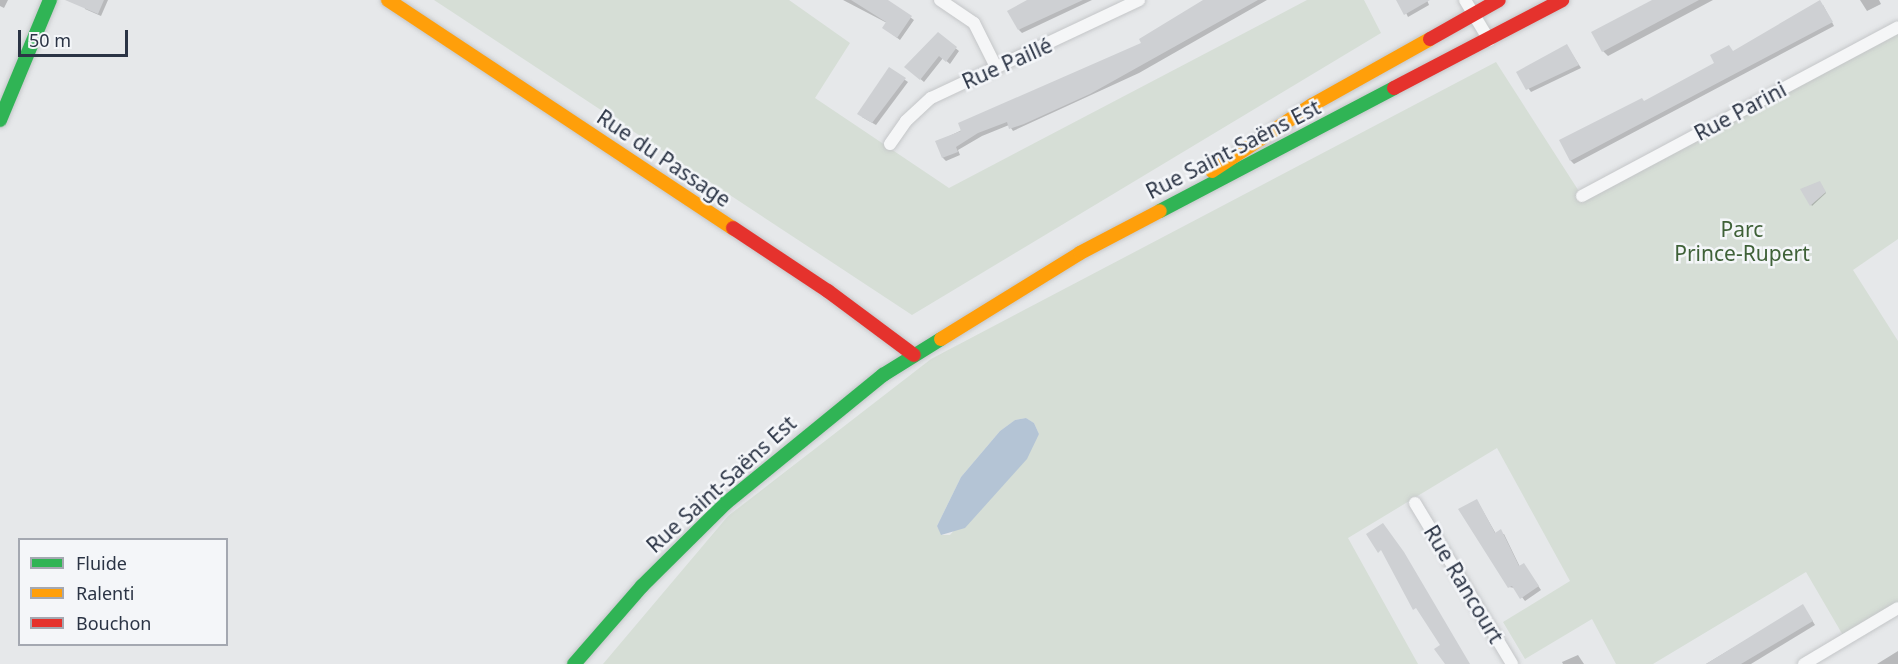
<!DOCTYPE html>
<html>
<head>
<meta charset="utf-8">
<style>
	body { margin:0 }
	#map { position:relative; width:1898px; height:664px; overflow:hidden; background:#e6e8ea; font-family:"Noto Sans",sans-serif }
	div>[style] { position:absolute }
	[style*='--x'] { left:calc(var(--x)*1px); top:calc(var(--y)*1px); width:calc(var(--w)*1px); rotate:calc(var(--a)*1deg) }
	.green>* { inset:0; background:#d6ded6 }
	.water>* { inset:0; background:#b4c4d5 }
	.shadow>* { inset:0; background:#0003 }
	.building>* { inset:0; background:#ced0d3 }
	.roads { filter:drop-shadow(0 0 2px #c4c6c8) drop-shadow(0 0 2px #c4c6c8) }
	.street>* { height:12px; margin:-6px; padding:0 6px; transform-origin:6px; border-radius:6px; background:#f5f6f7 }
	.fast>* { height:14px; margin:-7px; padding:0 7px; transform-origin:7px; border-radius:7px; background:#30b455 }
	.slow>* { height:14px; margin:-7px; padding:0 7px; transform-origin:7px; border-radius:7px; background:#ff9f0a }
	.jam>* { height:14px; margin:-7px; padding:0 7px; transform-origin:7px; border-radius:7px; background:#e5322d }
	span { translate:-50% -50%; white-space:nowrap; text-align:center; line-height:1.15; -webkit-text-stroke:5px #f4f6f9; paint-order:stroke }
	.street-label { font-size:21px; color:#2b3445 }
	.park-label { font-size:21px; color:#3f6138 }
	.legend { position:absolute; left:18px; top:538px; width:210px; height:108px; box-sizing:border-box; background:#f4f6f9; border:2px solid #a4a8b1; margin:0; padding:8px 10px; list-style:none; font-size:18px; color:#2b3445 }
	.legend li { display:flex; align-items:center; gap:12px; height:30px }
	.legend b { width:30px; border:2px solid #a4a8b1 }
	.scale { position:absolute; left:18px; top:30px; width:110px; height:27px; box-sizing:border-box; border:3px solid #2b3445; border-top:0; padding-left:8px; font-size:18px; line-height:21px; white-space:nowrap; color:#2b3445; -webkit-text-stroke:4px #f4f6f9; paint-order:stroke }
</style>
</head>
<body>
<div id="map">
	<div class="green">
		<div style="clip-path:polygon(434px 0,789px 0,850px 43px,815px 98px,949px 188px,1307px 0,1364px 0,1381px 33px,912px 315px)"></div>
		<div style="clip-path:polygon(evenodd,1898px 27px,1898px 239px,1853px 270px,1898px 341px,1898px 606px,1844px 637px,1806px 572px,1653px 664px,1616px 664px,1592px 619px,1525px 659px,1503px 622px,1570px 581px,1497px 448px,1348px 538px,1418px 664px,603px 664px,728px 516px,931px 359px,1496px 62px,1582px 196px,1898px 27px,1026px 418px,1034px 423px,1039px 434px,950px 535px,942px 535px,937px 526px,961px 477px,1000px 431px,1015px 420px,1026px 418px)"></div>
	</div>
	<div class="water">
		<div style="clip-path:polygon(1026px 418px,1034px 423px,1039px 434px,1027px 459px,965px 528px,941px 535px,937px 526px,961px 477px,1000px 431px,1015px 420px)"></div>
	</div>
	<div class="shadow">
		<div style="clip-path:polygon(0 0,8px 0,4px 8px,0 6px)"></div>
		<div style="clip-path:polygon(84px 0,108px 0,101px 16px,85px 9px)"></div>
		<div style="clip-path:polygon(843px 0,886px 0,914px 20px,900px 40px,884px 28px,887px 23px)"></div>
		<div style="clip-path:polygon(1034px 0,1092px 0,1022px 33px,1019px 30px)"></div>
		<div style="clip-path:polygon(1206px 0,1267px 0,1139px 73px,1013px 131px,1009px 125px,982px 136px,958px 150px,960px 155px,946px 161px,943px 158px,937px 142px,1143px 43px)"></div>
		<div style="clip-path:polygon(1400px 0,1427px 0,1429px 5px,1408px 17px)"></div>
		<div style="clip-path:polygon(1653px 0,1713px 0,1608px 56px,1603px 51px)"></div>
		<div style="clip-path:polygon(1860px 0,1879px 0,1881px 4px,1867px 11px)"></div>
		<div style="clip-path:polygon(1823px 5px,1834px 26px,1574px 164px,1571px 161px,1561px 141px,1645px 102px)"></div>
		<div style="clip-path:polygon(938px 34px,959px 51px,950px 64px,943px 58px,924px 82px,906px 67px)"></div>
		<div style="clip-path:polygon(1567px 46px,1581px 68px,1531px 92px,1518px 73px)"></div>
		<div style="clip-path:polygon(889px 69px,908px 82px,876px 125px,862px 117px)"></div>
		<div style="clip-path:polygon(1819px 182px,1826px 193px,1812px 206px,1802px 189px)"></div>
		<div style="clip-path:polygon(1479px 504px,1496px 534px,1504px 534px,1520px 567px,1526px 568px,1541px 590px,1525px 601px,1515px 588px,1509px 587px)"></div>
		<div style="clip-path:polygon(1803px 606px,1815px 625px,1751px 664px,1706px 664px)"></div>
		<div style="clip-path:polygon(1898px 651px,1898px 664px,1877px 664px)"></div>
		<div style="clip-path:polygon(1578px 655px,1584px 664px,1563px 664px,1562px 662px)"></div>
	</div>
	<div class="building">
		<div style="clip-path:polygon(65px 0,104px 0,98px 14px)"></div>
		<div style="clip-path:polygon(851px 0,888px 0,912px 16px,897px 38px,882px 28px,886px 22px)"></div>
		<div style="clip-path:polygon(1027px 0,1083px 0,1018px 30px,1007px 11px)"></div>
		<div style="clip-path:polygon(1203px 0,1258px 0,1090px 94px,1024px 124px,1009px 129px,1007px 122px,978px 133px,956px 147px,958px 152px,942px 158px,935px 141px,961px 131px,958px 123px,1141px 43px,1139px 39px)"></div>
		<div style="clip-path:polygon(1396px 0,1430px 0,1404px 15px)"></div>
		<div style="clip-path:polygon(1652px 0,1699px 0,1602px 52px,1591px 32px)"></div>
		<div style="clip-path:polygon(1820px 0,1833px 22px,1570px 161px,1559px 140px,1642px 98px,1644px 101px,1714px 63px,1710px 55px,1729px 45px,1733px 51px)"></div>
		<div style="clip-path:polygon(938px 32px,957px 47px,946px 62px,939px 56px,920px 80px,904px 67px)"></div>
		<div style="clip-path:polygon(1567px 44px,1579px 65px,1526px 90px,1516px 72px)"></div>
		<div style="clip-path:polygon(889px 67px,906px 78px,872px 123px,857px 114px)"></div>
		<div style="clip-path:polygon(1820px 181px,1826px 192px,1810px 206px,1800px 189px)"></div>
		<div style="clip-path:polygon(1477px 499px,1495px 533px,1501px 529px,1519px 566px,1524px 563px,1539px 586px,1520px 599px,1512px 586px,1508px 588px,1458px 509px)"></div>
		<div style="clip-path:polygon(1383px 523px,1404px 552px,1470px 664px,1445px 664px,1434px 649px,1440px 645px,1416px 608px,1413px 610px,1381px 550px,1378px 553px,1366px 534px)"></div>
		<div style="clip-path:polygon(1803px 604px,1813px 621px,1741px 664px,1706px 664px)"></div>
	</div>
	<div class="roads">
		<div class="street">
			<div style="--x:940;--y:0;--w:41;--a:34.1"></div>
			<div style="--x:974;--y:23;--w:49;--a:63.4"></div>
			<div style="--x:1465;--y:0;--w:47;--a:59"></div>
			<div style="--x:890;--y:144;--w:28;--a:-55"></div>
			<div style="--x:906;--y:121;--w:34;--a:-43"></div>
			<div style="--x:931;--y:98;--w:230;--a:-25.2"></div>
			<div style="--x:1582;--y:196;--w:358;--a:-28.1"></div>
			<div style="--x:1415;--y:503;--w:188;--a:58.9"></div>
			<div style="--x:1804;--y:664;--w:109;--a:-30.8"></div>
		</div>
		<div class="fast">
			<div style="--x:0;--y:120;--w:130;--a:-67.4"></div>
			<div style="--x:1160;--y:211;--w:264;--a:-27.7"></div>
			<div style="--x:574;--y:664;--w:103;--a:-48.9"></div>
			<div style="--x:642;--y:586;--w:118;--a:-44.7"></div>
			<div style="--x:726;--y:503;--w:203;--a:-39.2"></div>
			<div style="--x:883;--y:375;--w:68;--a:-31.8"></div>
		</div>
		<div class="slow">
			<div style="--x:388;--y:0;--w:414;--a:33.5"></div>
			<div style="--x:1212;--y:171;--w:120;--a:-33.4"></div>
			<div style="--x:1312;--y:105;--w:135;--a:-29.2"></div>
			<div style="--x:941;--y:339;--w:163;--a:-31.7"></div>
			<div style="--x:1080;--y:253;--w:90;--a:-27.7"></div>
		</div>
		<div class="jam">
			<div style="--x:1430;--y:39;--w:79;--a:-29.5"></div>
			<div style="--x:1394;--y:88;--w:190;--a:-27.6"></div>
			<div style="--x:733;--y:228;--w:114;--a:33.6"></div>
			<div style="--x:828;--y:291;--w:107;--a:36.7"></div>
		</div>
	</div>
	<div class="street-label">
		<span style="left:1007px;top:63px;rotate:-24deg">Rue Paillé</span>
		<span style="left:1740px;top:111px;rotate:-28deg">Rue Parini</span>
		<span style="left:1233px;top:149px;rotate:-27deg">Rue Saint-Saëns Est</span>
		<span style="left:664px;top:158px;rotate:34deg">Rue du Passage</span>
		<span style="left:721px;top:484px;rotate:-42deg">Rue Saint-Saëns Est</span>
		<span style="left:1464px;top:584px;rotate:59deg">Rue Rancourt</span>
	</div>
	<div class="park-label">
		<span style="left:1742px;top:241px">Parc<br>Prince-Rupert</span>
	</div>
	<ul class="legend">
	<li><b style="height:8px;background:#30b455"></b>Fluide</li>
	<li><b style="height:8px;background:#ff9f0a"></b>Ralenti</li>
	<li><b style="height:8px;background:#e5322d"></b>Bouchon</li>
	</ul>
	<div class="scale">50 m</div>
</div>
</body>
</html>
